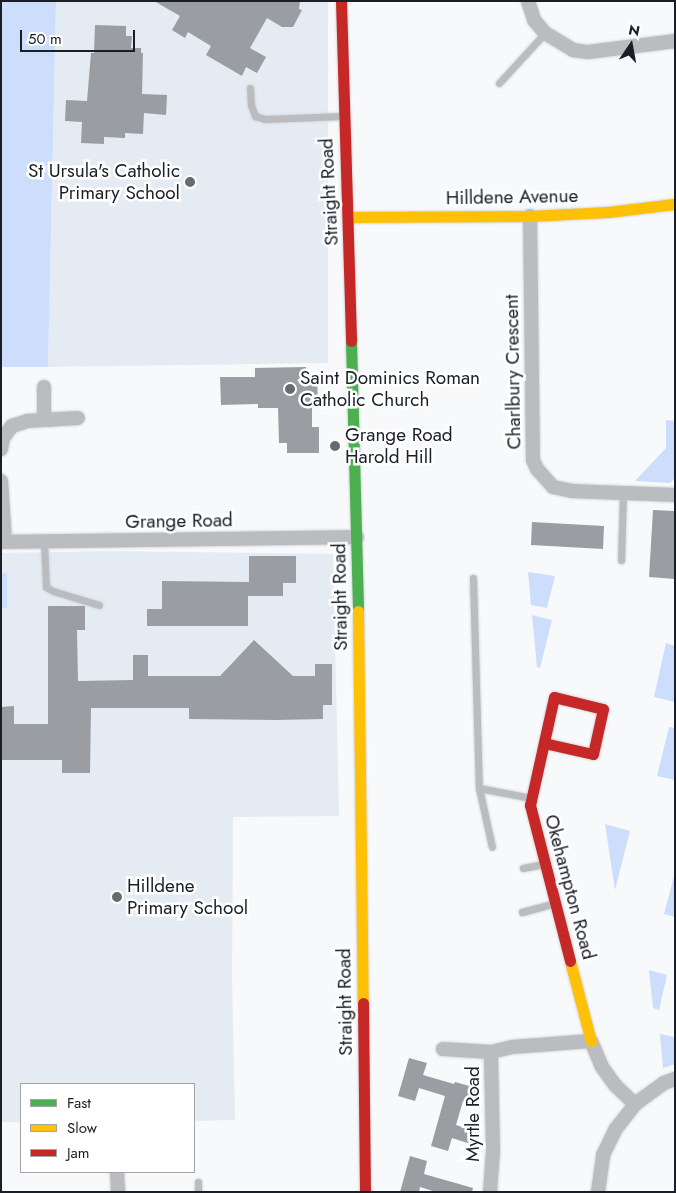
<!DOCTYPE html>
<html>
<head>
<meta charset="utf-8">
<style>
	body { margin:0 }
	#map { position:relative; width:676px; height:1193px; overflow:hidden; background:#f7f9fb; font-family:Jost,sans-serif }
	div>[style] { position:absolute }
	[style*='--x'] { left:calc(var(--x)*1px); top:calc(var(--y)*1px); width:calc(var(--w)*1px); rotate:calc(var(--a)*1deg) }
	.built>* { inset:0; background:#e5ebf3 }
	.green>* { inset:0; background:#ccdefc }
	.building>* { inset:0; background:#9a9da2 }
	.roads { filter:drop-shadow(0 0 1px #d4d6d8) drop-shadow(0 0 1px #d4d6d8) }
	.lane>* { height:7px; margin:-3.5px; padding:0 3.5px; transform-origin:3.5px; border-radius:3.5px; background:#babcbf }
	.street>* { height:14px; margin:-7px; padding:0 7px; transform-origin:7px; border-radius:7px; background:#babcbf }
	.fast>* { height:11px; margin:-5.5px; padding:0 5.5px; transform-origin:5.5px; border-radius:5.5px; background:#4caf50 }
	.slow>* { height:11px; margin:-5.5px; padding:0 5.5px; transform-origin:5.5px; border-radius:5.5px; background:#ffc107 }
	.jam>* { height:11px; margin:-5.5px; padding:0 5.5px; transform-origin:5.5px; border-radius:5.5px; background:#c62828 }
	.dots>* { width:14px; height:14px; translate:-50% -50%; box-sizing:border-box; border:2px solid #fff; border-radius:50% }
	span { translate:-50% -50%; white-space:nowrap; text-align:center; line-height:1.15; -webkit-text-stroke:5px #fff; paint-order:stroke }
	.poi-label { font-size:19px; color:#191e27 }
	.right { translate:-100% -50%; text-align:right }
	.left { translate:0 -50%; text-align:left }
	.street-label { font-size:19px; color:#191e27 }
	.frame { position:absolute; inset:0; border:2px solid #191e27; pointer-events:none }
	.legend { position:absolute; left:20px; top:1083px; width:175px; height:90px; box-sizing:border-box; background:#fff; border:1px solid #a3a5a9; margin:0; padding:6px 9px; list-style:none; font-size:15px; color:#191e27 }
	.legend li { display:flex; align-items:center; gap:10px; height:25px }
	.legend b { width:25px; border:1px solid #a3a5a9 }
	.north { position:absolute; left:606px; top:20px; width:50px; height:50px; -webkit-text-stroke:4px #fff; paint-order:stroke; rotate:12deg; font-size:14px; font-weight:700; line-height:20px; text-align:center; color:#191e27 }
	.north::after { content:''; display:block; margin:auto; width:18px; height:22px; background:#191e27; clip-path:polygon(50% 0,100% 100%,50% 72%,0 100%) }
	.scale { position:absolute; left:20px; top:30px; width:115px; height:22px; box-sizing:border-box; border:2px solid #191e27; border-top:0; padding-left:6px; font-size:15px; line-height:18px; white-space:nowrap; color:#191e27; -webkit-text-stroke:4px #fff; paint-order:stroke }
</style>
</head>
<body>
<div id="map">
	<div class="built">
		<div style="clip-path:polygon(56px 1px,328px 1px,328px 363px,48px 367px)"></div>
		<div style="clip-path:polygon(110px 551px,333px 554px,339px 816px,233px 817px,232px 977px,235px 1120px,194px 1121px,194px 1084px,21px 1084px,21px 1122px,1px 1122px,1px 553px)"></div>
	</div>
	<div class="green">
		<div style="clip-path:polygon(1px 1px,56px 1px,48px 367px,1px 367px)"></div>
		<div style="clip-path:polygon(666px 420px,675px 421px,675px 478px,670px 483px,635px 481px,666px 448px)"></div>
		<div style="clip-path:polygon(528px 572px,555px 576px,547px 608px,531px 605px)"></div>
		<div style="clip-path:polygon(1px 573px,7px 573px,7px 608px,1px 608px)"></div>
		<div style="clip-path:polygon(532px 615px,552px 620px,540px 668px,537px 667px)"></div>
		<div style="clip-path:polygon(666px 643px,675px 646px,675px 702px,654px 697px)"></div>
		<div style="clip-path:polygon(669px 727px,675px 728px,675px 780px,657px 776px)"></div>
		<div style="clip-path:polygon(605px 824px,630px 831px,615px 890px)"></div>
		<div style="clip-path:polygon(675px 872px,675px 917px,664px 914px)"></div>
		<div style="clip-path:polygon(649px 970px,667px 975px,659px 1010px,653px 1008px)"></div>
		<div style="clip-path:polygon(660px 1034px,675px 1037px,675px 1064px,663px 1068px)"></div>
	</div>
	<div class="building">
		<div style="clip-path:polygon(154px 1px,300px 1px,299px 9px,302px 10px,293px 27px,282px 27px,267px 18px,250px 48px,266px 57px,257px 73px,246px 67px,242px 76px,206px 55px,211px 46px,188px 32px,185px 38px,172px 30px,180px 16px)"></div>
		<div style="clip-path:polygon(95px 25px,126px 26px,126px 36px,132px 36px,131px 48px,141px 48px,141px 53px,143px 53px,142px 94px,167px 95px,166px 115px,144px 113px,143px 134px,125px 133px,125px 138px,104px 137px,104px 144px,81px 143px,82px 122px,65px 121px,66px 100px,87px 101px,91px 53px,94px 53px)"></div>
		<div style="clip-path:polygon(306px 367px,306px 374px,317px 374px,318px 403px,312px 403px,312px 427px,319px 427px,319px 453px,287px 453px,287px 443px,279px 443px,278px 408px,258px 408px,258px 404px,221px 405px,220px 377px,255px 377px,255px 368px)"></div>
		<div style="clip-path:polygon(653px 510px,675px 511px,675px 579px,649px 577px)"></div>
		<div style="clip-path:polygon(532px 522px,604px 526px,603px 549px,531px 545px)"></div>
		<div style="clip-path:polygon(249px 556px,296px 556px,296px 583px,283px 583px,283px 596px,248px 596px,248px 626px,147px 626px,147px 609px,162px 609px,162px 581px,249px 582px)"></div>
		<div style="clip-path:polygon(48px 606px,85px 606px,85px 630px,77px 630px,78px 681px,133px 680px,133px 655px,148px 655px,148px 676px,220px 676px,254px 640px,293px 676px,315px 676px,315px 664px,332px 664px,332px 705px,323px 705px,323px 719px,277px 720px,189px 719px,189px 708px,91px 708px,90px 773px,62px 773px,62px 760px,1px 760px,1px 707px,14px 706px,14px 724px,48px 724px)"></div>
		<div style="clip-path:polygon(409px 1058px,427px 1063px,423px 1075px,454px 1084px,455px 1082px,480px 1089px,475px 1105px,463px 1101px,456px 1125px,478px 1132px,474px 1145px,452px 1138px,448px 1151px,431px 1146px,445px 1096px,419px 1088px,415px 1101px,398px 1096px)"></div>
		<div style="clip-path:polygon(410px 1156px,427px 1161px,424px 1174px,473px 1188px,472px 1192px,436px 1192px,420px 1187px,419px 1192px,400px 1192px)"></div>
	</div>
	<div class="roads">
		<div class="lane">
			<div style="--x:499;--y:83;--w:68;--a:-47.4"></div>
			<div style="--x:250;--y:88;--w:17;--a:87"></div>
			<div style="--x:251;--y:105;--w:12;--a:70"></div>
			<div style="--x:255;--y:116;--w:10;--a:17"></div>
			<div style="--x:265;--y:119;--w:78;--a:-2.2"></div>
			<div style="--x:44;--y:541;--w:46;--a:87.5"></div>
			<div style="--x:46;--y:587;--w:8;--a:30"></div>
			<div style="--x:53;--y:591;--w:48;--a:16.9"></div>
			<div style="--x:621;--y:560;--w:67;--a:-88.3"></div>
			<div style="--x:473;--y:578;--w:210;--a:88.4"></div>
			<div style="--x:479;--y:788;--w:53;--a:10.9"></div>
			<div style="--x:479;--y:788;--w:60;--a:77.6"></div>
			<div style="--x:523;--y:868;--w:21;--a:-11"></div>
			<div style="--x:522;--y:912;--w:34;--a:-15"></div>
			<div style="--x:198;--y:1182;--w:10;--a:90"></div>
		</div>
		<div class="street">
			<div style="--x:528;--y:1;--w:20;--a:72"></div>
			<div style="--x:534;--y:20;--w:17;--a:50"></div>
			<div style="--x:545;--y:33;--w:33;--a:31"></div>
			<div style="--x:573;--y:50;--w:15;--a:8"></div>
			<div style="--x:588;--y:52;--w:88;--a:-7.2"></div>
			<div style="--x:530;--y:216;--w:244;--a:89.3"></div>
			<div style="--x:533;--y:460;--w:10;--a:66"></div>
			<div style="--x:537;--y:469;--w:24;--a:48"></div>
			<div style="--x:553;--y:487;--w:19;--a:12"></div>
			<div style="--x:572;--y:491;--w:103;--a:2.2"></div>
			<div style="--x:44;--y:420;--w:33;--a:-90"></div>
			<div style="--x:1;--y:449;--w:11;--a:-80"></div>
			<div style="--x:3;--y:438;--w:15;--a:-53"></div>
			<div style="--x:12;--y:426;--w:16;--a:-18"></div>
			<div style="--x:27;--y:421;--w:51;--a:-3.4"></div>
			<div style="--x:1;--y:481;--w:60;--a:86.2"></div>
			<div style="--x:1;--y:542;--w:356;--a:-0.8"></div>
			<div style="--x:443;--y:1049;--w:48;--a:3.6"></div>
			<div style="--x:117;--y:1172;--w:20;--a:87"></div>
			<div style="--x:490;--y:1192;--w:41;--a:-85.8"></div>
			<div style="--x:493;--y:1151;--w:99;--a:-91.2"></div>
			<div style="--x:491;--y:1052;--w:22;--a:-13"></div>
			<div style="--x:512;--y:1047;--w:79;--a:-4.3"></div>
			<div style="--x:591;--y:1041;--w:28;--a:67"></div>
			<div style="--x:602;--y:1067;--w:22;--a:54"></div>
			<div style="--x:615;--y:1085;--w:28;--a:44"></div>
			<div style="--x:635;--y:1104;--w:36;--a:-36"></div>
			<div style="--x:664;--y:1083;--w:12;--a:-20"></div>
			<div style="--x:598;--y:1192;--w:37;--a:-82"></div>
			<div style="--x:603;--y:1155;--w:28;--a:-64"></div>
			<div style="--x:615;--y:1130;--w:33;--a:-52"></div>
		</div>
		<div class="fast">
			<div style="--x:351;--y:341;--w:270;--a:88.5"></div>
		</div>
		<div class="slow">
			<div style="--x:349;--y:217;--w:181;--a:-0.3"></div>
			<div style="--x:530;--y:216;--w:78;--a:-2.9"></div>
			<div style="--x:608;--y:212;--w:67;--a:-6.8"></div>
			<div style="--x:358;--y:611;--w:392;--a:89.3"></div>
			<div style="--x:570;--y:961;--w:83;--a:75.3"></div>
		</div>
		<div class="jam">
			<div style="--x:341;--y:1;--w:340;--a:88.3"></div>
			<div style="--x:544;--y:743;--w:50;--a:12.7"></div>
			<div style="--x:593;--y:754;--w:46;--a:-77.5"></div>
			<div style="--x:603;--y:709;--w:50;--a:-166.2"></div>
			<div style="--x:554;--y:697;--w:111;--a:102.5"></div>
			<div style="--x:530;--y:805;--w:161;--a:75.6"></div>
			<div style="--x:363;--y:1003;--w:189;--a:89.4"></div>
		</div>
	</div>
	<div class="dots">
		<div style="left:190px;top:182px;background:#676b71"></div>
		<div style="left:290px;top:389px;background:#676b71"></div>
		<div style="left:335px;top:446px;background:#676b71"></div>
		<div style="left:117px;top:897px;background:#676b71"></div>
	</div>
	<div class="poi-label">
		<span class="right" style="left:180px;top:182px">St Ursula's Catholic<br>Primary School</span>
		<span class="left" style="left:300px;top:389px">Saint Dominics Roman<br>Catholic Church</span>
		<span class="left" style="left:345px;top:446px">Grange Road<br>Harold Hill</span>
		<span class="left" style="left:127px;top:897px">Hilldene<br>Primary School</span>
	</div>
	<div class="street-label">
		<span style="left:329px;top:192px;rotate:-93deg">Straight Road</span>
		<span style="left:512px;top:197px;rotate:-1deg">Hilldene Avenue</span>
		<span style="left:513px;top:372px;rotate:-91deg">Charlbury Crescent</span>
		<span style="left:179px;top:521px;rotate:-1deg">Grange Road</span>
		<span style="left:340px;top:597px;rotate:-91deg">Straight Road</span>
		<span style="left:570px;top:887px;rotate:75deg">Okehampton Road</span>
		<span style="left:345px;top:1002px;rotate:-91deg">Straight Road</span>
		<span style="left:473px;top:1114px;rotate:-90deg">Myrtle Road</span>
	</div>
	<div class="frame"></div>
	<ul class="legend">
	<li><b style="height:6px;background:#4caf50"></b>Fast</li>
	<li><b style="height:6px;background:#ffc107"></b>Slow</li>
	<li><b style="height:6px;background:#c62828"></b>Jam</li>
	</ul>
	<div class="north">N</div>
	<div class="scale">50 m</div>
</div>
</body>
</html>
